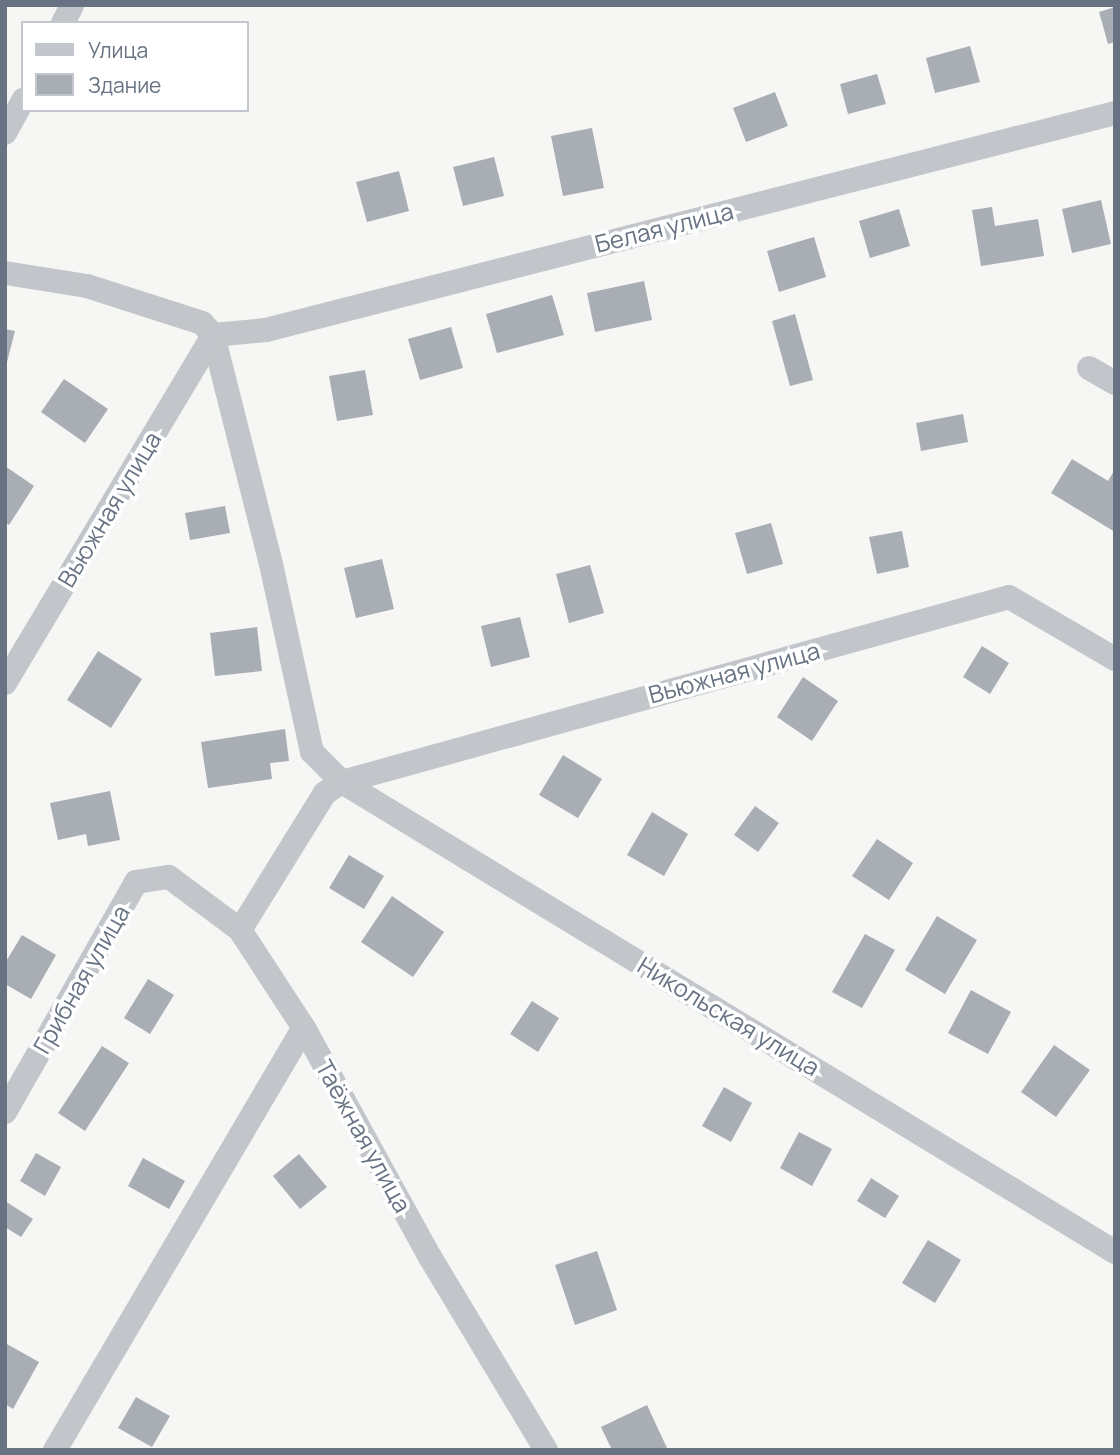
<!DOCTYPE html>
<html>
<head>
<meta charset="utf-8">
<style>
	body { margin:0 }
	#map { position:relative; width:1120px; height:1455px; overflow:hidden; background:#f6f7f4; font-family:Manrope,sans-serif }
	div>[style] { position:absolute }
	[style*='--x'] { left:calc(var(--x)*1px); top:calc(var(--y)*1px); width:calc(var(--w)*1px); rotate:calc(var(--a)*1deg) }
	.building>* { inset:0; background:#a9aeb5 }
	.minor>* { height:24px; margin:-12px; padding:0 12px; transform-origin:12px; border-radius:12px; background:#c2c5c9 }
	span { translate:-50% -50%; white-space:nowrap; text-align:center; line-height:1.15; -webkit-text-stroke:7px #fff; paint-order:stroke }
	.street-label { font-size:24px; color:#677383 }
	.frame { position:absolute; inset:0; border:7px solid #677383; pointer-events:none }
	.legend { position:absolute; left:21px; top:21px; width:228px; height:91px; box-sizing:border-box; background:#fff; border:2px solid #c2c7cd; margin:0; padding:9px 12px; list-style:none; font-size:21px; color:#677383 }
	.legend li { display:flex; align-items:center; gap:14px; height:35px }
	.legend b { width:35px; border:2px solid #c2c7cd }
</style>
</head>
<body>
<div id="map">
	<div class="building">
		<div style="clip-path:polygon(1115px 7px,1115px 42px,1108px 44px,1099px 12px)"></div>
		<div style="clip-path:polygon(970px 46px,980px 82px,935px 93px,926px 58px)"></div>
		<div style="clip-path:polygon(877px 74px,886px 104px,848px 114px,840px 84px)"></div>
		<div style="clip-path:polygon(775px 92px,788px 126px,746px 142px,733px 108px)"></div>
		<div style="clip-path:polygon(592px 128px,604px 188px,563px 196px,551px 136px)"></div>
		<div style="clip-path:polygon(494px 157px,504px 196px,463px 206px,453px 167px)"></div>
		<div style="clip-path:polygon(399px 171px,409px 211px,367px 222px,356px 182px)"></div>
		<div style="clip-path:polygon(1101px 200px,1111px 244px,1072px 253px,1062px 209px)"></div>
		<div style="clip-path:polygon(992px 207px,995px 226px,1038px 219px,1044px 256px,981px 266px,972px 210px)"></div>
		<div style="clip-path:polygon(899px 209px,910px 246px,870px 258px,859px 221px)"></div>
		<div style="clip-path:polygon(814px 237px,826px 277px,779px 292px,767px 251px)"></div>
		<div style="clip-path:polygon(644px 281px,652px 320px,595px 332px,587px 293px)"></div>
		<div style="clip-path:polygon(552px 295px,564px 335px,497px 353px,486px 314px)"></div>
		<div style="clip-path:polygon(795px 314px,813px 380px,790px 386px,772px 321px)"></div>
		<div style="clip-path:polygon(451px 327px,463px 368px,420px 380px,408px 339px)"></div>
		<div style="clip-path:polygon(5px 329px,15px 331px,6px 366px,5px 366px)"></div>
		<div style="clip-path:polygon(365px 370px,373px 415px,337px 421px,329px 376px)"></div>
		<div style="clip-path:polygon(64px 379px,108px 409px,85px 443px,41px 412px)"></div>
		<div style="clip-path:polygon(963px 414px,968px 442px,921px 451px,916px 423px)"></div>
		<div style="clip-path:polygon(1072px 459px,1108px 481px,1115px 469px,1115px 532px,1051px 493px)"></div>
		<div style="clip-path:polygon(5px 466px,34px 486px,9px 525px,5px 522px)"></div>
		<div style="clip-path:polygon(225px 506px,230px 533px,190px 540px,185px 513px)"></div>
		<div style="clip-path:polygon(771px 523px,783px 564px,747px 574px,735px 533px)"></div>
		<div style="clip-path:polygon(902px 531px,909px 567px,877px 574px,869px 537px)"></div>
		<div style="clip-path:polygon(382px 559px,394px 609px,356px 618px,344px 568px)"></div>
		<div style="clip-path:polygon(590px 565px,604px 613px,569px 623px,556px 574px)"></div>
		<div style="clip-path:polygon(520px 617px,530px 657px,491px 667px,481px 626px)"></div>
		<div style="clip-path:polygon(257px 627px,262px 671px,215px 676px,210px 633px)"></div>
		<div style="clip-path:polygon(982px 646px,1009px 663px,990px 694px,963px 677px)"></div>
		<div style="clip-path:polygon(98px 651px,142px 679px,111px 728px,67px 700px)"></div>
		<div style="clip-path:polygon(803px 677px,838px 701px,812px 741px,777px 717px)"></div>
		<div style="clip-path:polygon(285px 729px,289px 761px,270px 763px,272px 779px,208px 788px,201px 742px)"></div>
		<div style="clip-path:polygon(563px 755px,602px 779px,578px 818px,539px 795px)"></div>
		<div style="clip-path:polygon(110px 791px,120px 840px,88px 846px,86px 834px,58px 840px,50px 803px)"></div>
		<div style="clip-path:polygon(755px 806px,779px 823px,758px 852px,734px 835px)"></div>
		<div style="clip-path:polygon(652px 812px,688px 834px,664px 876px,627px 855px)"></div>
		<div style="clip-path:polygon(877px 839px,913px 863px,889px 900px,852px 876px)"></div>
		<div style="clip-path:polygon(349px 855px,384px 876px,364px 909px,329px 888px)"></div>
		<div style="clip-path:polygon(392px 896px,444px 932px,413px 977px,361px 942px)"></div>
		<div style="clip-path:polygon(937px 916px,977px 940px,945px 994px,905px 970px)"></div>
		<div style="clip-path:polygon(865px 934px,895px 950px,862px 1008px,832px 992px)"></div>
		<div style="clip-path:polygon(22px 935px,56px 955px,31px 999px,5px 984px,5px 963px)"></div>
		<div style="clip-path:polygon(148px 979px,174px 995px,150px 1034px,124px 1018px)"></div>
		<div style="clip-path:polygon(971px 990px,1011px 1012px,988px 1054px,948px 1033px)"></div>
		<div style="clip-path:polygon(532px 1001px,559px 1018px,538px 1052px,510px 1034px)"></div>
		<div style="clip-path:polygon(1054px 1045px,1090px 1070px,1056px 1117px,1021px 1092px)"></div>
		<div style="clip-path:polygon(102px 1046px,129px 1063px,85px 1131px,58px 1113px)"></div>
		<div style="clip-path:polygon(724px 1087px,752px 1103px,731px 1142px,702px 1126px)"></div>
		<div style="clip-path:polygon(799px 1132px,832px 1149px,812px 1186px,780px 1168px)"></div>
		<div style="clip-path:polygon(36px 1153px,61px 1167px,45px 1196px,20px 1181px)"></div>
		<div style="clip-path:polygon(299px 1154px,327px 1187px,300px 1209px,273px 1176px)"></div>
		<div style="clip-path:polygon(143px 1158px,185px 1181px,169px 1209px,128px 1186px)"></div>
		<div style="clip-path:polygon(871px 1178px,899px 1196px,885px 1218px,857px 1201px)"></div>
		<div style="clip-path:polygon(5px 1201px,33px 1219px,21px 1237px,5px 1227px)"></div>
		<div style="clip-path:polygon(928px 1240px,961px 1260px,935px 1303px,902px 1283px)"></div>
		<div style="clip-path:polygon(597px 1251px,617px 1310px,575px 1325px,555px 1265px)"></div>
		<div style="clip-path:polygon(5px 1343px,39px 1362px,13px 1409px,5px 1404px)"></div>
		<div style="clip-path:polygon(136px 1397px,170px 1416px,152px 1447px,118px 1428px)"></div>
		<div style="clip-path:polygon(647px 1405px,667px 1448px,612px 1450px,601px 1427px)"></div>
	</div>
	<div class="minor">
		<div style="--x:63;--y:23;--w:20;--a:-63"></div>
		<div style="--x:5;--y:133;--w:38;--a:-61"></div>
		<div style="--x:5;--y:273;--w:83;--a:9"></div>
		<div style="--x:87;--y:286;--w:121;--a:17.8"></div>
		<div style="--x:202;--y:323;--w:16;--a:47"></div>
		<div style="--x:213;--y:335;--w:236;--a:75.8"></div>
		<div style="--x:271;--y:564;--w:192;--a:77.7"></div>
		<div style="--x:312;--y:752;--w:42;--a:45"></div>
		<div style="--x:342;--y:782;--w:905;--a:31.3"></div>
		<div style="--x:213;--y:335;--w:53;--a:-5.4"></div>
		<div style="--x:266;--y:330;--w:876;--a:-14.34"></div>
		<div style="--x:1089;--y:368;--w:30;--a:30"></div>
		<div style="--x:5;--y:683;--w:405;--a:-59.1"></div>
		<div style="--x:240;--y:930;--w:161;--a:-58.2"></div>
		<div style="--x:325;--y:793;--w:20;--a:-33"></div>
		<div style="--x:342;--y:782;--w:692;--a:-15.5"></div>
		<div style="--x:1009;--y:597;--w:123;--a:30.3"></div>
		<div style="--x:5;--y:1112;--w:265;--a:-60.3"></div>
		<div style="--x:136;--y:882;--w:33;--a:-9"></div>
		<div style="--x:169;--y:877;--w:89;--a:36.7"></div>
		<div style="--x:240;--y:930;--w:117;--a:56.9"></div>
		<div style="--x:304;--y:1028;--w:261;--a:61.2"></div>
		<div style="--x:430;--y:1257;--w:225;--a:59"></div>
		<div style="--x:55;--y:1450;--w:490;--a:-59.5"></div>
	</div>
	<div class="street-label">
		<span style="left:664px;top:227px;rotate:-14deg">Белая улица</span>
		<span style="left:109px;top:509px;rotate:-59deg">Вьюжная улица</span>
		<span style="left:734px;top:672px;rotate:-15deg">Вьюжная улица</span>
		<span style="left:81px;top:979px;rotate:-60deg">Грибная улица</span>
		<span style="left:729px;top:1016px;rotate:31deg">Никольская улица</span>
		<span style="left:364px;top:1136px;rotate:61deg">Таёжная улица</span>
	</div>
	<div class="frame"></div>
	<ul class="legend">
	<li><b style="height:9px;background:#c2c5c9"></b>Улица</li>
	<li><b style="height:19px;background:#a9aeb5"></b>Здание</li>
	</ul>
</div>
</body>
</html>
